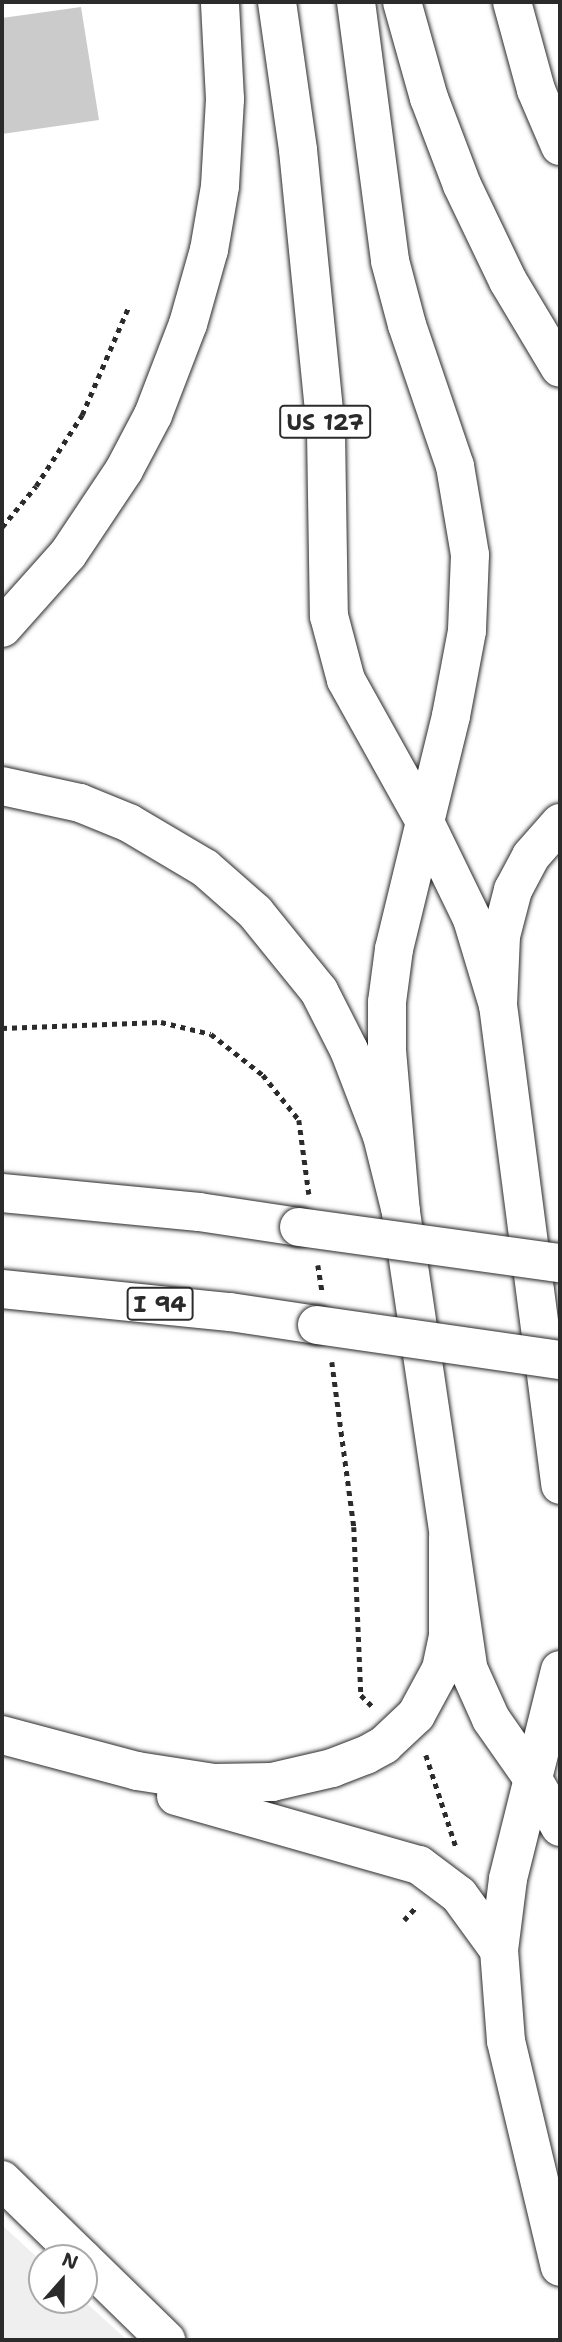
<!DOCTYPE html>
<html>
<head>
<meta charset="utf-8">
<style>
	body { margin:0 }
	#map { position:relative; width:562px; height:2342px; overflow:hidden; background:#fff; font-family:"Shantell Sans",sans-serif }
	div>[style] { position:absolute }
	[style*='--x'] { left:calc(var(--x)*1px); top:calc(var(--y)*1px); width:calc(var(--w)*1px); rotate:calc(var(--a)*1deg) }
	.built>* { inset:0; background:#efefef }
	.building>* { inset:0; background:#cbcbcb }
	.path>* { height:4.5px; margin-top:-2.25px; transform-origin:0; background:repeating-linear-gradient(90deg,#2b2b2b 0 5px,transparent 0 10px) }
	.roads { filter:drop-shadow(0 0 2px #2b2b2b) drop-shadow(0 0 2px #2b2b2b) }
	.minor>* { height:38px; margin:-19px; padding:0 19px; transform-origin:19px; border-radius:19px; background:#fff }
	.major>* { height:38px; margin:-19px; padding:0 19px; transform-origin:19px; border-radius:19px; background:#fff }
	.highway>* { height:38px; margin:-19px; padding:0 19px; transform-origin:19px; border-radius:19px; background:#fff }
	.bridges { filter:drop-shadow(0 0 2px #2b2b2b) drop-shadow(0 0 2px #2b2b2b) }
	.highway-bridge>* { height:38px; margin:-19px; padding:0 19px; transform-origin:19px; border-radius:19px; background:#fff }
	span { translate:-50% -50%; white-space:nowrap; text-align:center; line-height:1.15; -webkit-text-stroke:5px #fff; paint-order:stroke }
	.shield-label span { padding:2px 5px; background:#fff; border:2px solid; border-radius:5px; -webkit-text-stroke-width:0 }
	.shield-label { font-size:23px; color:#2b2b2b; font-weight:700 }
	.frame { position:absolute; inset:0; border:4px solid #2b2b2b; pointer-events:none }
	.north { position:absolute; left:28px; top:2244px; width:70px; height:70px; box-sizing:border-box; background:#fff; border:2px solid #aaa; border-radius:50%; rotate:21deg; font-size:19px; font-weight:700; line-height:28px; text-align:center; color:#2b2b2b }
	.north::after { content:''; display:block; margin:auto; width:24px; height:32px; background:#2b2b2b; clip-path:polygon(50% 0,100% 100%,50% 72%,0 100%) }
</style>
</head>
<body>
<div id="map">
	<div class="built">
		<div style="clip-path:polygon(2px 2225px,42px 2262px,42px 2300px,83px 2300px,127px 2340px,2px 2340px)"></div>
	</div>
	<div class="building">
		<div style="clip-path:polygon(81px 7px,99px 120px,2px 134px,2px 18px)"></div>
	</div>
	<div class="path">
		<div style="--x:2;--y:527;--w:53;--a:-50.3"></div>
		<div style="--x:36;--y:486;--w:85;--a:-57.1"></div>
		<div style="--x:82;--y:415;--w:119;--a:-66.7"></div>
		<div style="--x:2;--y:1028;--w:159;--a:-2.2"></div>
		<div style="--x:161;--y:1022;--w:51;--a:13.5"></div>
		<div style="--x:211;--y:1034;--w:66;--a:38.3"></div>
		<div style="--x:263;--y:1075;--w:58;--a:51.3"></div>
		<div style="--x:299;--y:1120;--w:75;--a:82.3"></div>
		<div style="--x:318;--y:1265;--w:26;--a:81"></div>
		<div style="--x:332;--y:1362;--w:166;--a:82.4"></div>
		<div style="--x:354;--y:1527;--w:168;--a:87.6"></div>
		<div style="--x:361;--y:1695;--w:17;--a:45"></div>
		<div style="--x:426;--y:1755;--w:97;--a:71.9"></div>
		<div style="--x:404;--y:1920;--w:18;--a:-47"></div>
	</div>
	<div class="roads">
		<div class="minor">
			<div style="--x:512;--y:2;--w:91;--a:74.7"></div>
			<div style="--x:536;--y:90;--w:61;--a:66.8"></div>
		</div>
		<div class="major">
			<div style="--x:425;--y:822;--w:131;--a:103.7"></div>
			<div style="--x:394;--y:949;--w:53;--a:97.5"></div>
			<div style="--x:387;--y:1002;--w:48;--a:90"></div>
			<div style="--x:387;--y:1050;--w:163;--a:85.1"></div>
			<div style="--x:401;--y:1212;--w:463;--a:81.6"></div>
			<div style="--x:469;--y:1670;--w:54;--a:65.8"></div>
			<div style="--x:491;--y:1719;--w:73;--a:55"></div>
			<div style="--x:533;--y:1779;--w:55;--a:60.6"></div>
			<div style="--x:425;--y:822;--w:108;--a:64.1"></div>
			<div style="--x:472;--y:919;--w:90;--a:73.2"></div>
			<div style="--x:498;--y:1005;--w:484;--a:82.6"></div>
			<div style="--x:560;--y:1670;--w:215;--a:104"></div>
			<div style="--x:508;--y:1879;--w:72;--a:97.2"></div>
			<div style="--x:499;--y:1950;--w:91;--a:85.6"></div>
			<div style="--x:506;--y:2041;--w:232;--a:76.6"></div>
			<div style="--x:2;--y:2180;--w:112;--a:44.3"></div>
			<div style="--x:84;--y:2260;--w:115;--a:44.3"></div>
		</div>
		<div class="highway">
			<div style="--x:277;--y:2;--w:149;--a:81.9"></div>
			<div style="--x:298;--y:150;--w:283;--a:84.3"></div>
			<div style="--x:326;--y:432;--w:184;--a:89.1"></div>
			<div style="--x:329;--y:616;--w:66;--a:75.1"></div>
			<div style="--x:346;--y:680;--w:162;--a:60.9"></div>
			<div style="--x:356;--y:2;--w:261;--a:82.5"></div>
			<div style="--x:390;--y:261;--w:66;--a:75.1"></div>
			<div style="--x:407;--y:325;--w:149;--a:71.2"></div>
			<div style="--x:455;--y:466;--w:90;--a:80.4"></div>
			<div style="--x:470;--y:555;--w:76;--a:92.3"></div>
			<div style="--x:467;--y:631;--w:86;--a:100.7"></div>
			<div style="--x:451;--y:716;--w:109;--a:103.8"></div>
			<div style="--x:402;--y:2;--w:100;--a:74.3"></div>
			<div style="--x:429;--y:98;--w:93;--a:69.2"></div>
			<div style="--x:462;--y:185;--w:106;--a:64.4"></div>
			<div style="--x:508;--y:281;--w:101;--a:59.1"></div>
			<div style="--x:2;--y:628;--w:99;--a:-48.3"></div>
			<div style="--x:68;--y:554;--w:101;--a:-56.3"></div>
			<div style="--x:124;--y:470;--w:62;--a:-62.2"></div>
			<div style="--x:153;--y:415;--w:97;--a:-69"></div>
			<div style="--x:188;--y:324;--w:77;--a:-74.2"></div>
			<div style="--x:209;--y:250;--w:65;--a:-80.2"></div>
			<div style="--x:220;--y:186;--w:87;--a:-86.7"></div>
			<div style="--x:225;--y:99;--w:97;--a:-93"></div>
			<div style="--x:2;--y:786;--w:80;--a:12.3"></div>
			<div style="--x:80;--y:803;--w:53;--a:22.2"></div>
			<div style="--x:129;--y:823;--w:88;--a:30.6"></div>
			<div style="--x:205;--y:868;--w:67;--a:41.3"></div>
			<div style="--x:255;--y:912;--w:102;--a:51"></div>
			<div style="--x:319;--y:991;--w:66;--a:63"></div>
			<div style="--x:349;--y:1050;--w:92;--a:69"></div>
			<div style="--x:382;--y:1136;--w:78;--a:76"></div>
			<div style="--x:498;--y:1005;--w:69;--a:-87.5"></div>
			<div style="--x:501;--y:936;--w:48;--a:-75.4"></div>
			<div style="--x:513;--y:890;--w:38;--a:-62"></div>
			<div style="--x:531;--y:856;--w:44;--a:-48.7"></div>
			<div style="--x:2;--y:1193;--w:198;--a:5.5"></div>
			<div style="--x:199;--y:1212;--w:101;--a:8.5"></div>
			<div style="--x:2;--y:1289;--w:229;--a:5.8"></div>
			<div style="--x:230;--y:1312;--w:88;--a:8.5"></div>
			<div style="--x:2;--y:1735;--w:140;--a:14.9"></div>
			<div style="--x:137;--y:1771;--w:78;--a:8.9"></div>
			<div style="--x:214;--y:1783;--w:58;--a:-1"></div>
			<div style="--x:272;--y:1782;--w:62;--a:-13.1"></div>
			<div style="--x:332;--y:1768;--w:36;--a:-21"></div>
			<div style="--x:366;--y:1755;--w:21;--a:-29"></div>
			<div style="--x:384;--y:1745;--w:44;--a:-43.2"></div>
			<div style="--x:416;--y:1715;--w:52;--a:-61.5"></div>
			<div style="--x:441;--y:1669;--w:35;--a:-78"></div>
			<div style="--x:448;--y:1635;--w:98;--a:-90"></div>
			<div style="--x:176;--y:1796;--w:253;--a:15.9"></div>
			<div style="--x:419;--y:1865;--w:50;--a:36.9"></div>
			<div style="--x:459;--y:1895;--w:68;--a:54"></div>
		</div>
	</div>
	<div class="bridges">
		<div class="highway-bridge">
			<div style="--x:299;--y:1227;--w:263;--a:7.9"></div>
			<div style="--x:317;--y:1325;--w:246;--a:8.2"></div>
		</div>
	</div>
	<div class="shield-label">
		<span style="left:325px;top:422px">US 127</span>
		<span style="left:160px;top:1304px">I 94</span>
	</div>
	<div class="frame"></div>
	<div class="north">N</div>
</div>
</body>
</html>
